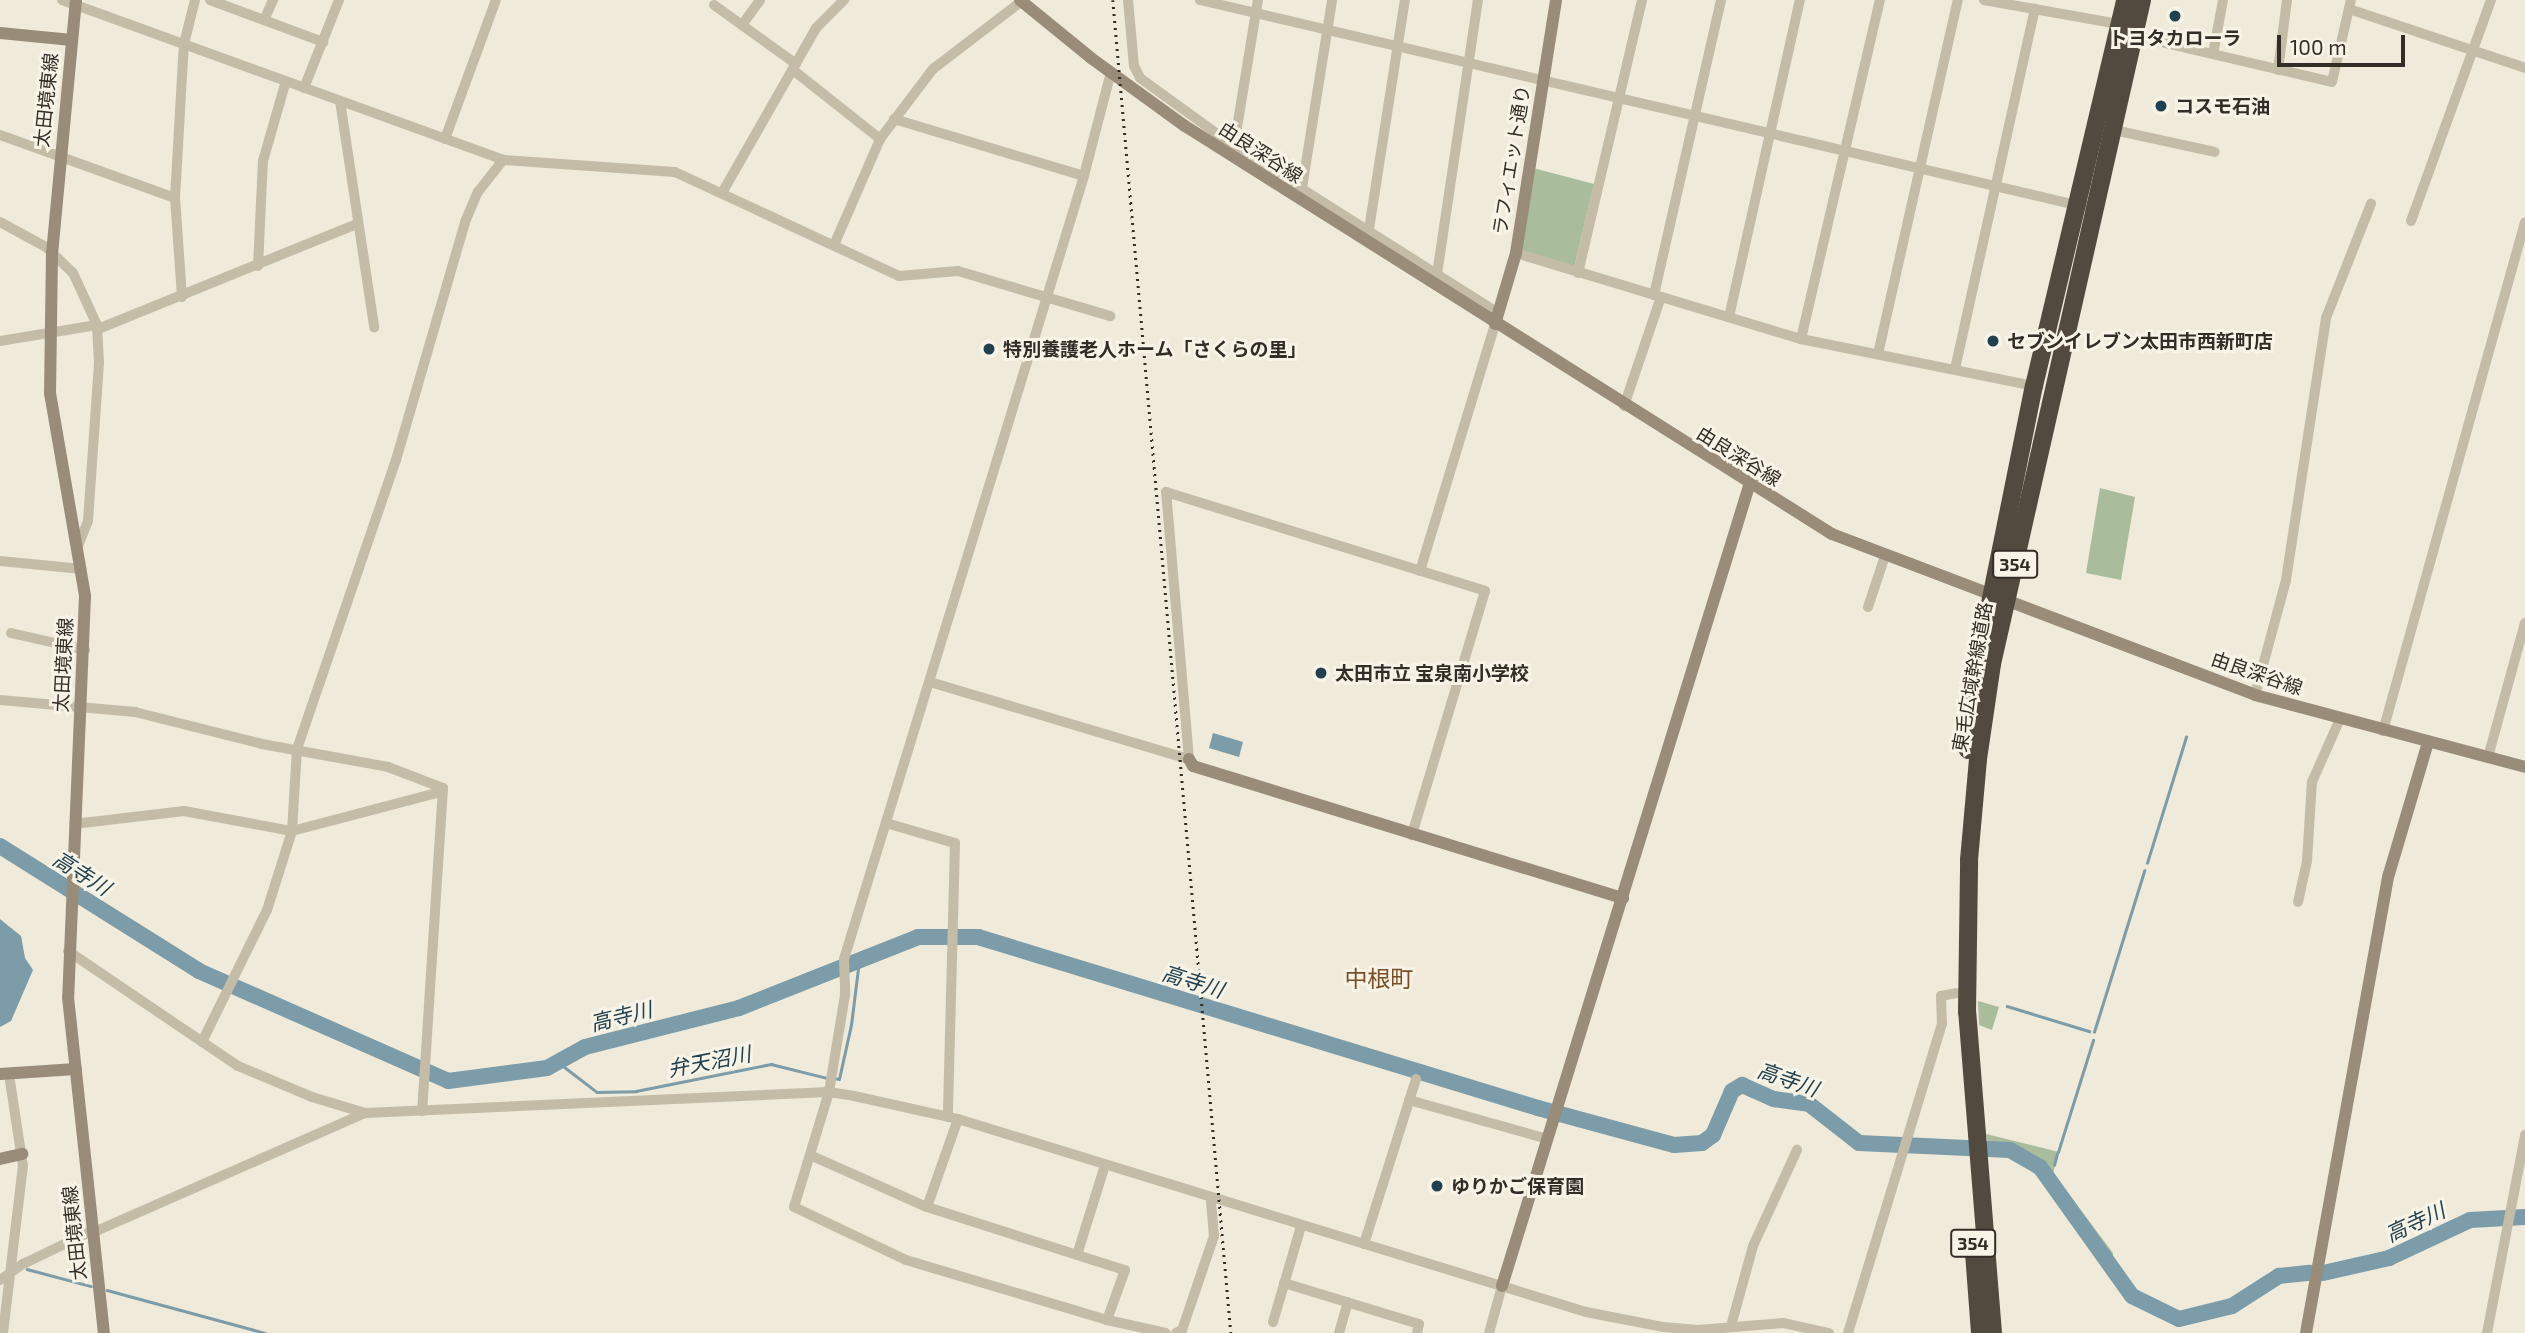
<!DOCTYPE html>
<html>
<head>
<meta charset="utf-8">
<style>
	body { margin:0 }
	#map { position:relative; width:2525px; height:1333px; overflow:hidden; background:#efeada; font-family:"Exo 2","Noto Sans JP",sans-serif }
	div>[style] { position:absolute }
	[style*='--x'] { left:calc(var(--x)*1px); top:calc(var(--y)*1px); width:calc(var(--w)*1px); rotate:calc(var(--a)*1deg) }
	.green>* { inset:0; background:#a9bc9b }
	.water>* { inset:0; background:#7c9ca9 }
	.stream>* { height:2.5px; margin:-1.25px; padding:0 1.25px; transform-origin:1.25px; border-radius:1.25px; background:#7c9ca9 }
	.river>* { height:16px; margin:-8px; padding:0 8px; transform-origin:8px; border-radius:8px; background:#7c9ca9 }
	.street>* { height:10px; margin:-5px; padding:0 5px; transform-origin:5px; border-radius:5px; background:#c5bca7 }
	.secondary>* { height:12px; margin:-6px; padding:0 6px; transform-origin:6px; border-radius:6px; background:#998c79 }
	.highway>* { height:18px; margin:-9px; padding:0 9px; transform-origin:9px; border-radius:9px; background:#534a3f }
	.rail>* { height:2.5px; margin-top:-1.25px; transform-origin:0; background:repeating-linear-gradient(90deg,#332d27 0 2px,transparent 0 7px) }
	.dots>* { width:19px; height:19px; translate:-50% -50%; box-sizing:border-box; border:4px solid #f7f3e6; border-radius:50% }
	span { translate:-50% -50%; white-space:nowrap; text-align:center; line-height:1.15; -webkit-text-stroke:6px #f7f3e6; paint-order:stroke }
	.shield-label span { padding:2px 5px; background:#f7f3e6; border:2px solid; border-radius:5px; -webkit-text-stroke-width:0 }
	.shield-label { font-size:18px; color:#332d27; font-weight:700 }
	.poi-label { font-size:19px; color:#332d27; font-weight:700 }
	.left { translate:0 -50%; text-align:left }
	.street-label { font-size:19px; color:#332d27 }
	.water-label { font-size:21px; color:#214150; font-style:italic }
	.quarter-label { font-size:23px; color:#7a4f28 }
	.scale { position:absolute; left:2277px; top:35px; width:128px; height:32px; box-sizing:border-box; border:4px solid #332d27; border-top:0; padding-left:9px; font-size:21px; line-height:24px; white-space:nowrap; color:#332d27; -webkit-text-stroke:5px #f7f3e6; paint-order:stroke }
</style>
</head>
<body>
<div id="map">
	<div class="green">
		<div style="clip-path:polygon(1533px 168px,1594px 184px,1574px 268px,1519px 251px)"></div>
		<div style="clip-path:polygon(2100px 488px,2135px 497px,2121px 580px,2086px 573px)"></div>
		<div style="clip-path:polygon(1978px 1001px,1999px 1007px,1992px 1030px,1979px 1025px)"></div>
		<div style="clip-path:polygon(1986px 1134px,2059px 1152px,2053px 1173px,2113px 1253px,2112px 1262px,2040px 1162px,2016px 1149px,1988px 1143px)"></div>
	</div>
	<div class="water">
		<div style="clip-path:polygon(1213px 733px,1243px 742px,1239px 757px,1209px 748px)"></div>
		<div style="clip-path:polygon(0 919px,21px 936px,25px 958px,33px 970px,11px 1021px,0 1027px)"></div>
	</div>
	<div class="stream">
		<div style="--x:2147;--y:863;--w:132;--a:-72.8"></div>
		<div style="--x:2007;--y:1006;--w:86;--a:17"></div>
		<div style="--x:2094;--y:1032;--w:169;--a:-72.7"></div>
		<div style="--x:558;--y:1062;--w:49;--a:37.6"></div>
		<div style="--x:597;--y:1092;--w:39;--a:-1"></div>
		<div style="--x:636;--y:1091;--w:138;--a:-11.3"></div>
		<div style="--x:771;--y:1064;--w:58;--a:14"></div>
		<div style="--x:834;--y:1078;--w:5;--a:11"></div>
		<div style="--x:839;--y:1079;--w:55;--a:-77.5"></div>
		<div style="--x:851;--y:1025;--w:64;--a:-82.9"></div>
		<div style="--x:2058;--y:1152;--w:117;--a:-72.6"></div>
		<div style="--x:2054;--y:1165;--w:11;--a:-75"></div>
		<div style="--x:27;--y:1269;--w:66;--a:14.9"></div>
		<div style="--x:107;--y:1290;--w:164;--a:15.2"></div>
	</div>
	<div class="river">
		<div style="--x:0;--y:846;--w:235;--a:32.1"></div>
		<div style="--x:199;--y:971;--w:272;--a:23.8"></div>
		<div style="--x:448;--y:1081;--w:100;--a:-7.5"></div>
		<div style="--x:547;--y:1068;--w:43;--a:-28.9"></div>
		<div style="--x:585;--y:1047;--w:159;--a:-14.2"></div>
		<div style="--x:739;--y:1008;--w:193;--a:-21.6"></div>
		<div style="--x:918;--y:937;--w:60;--a:0"></div>
		<div style="--x:978;--y:937;--w:586;--a:16.98"></div>
		<div style="--x:1538;--y:1108;--w:141;--a:15.2"></div>
		<div style="--x:1674;--y:1145;--w:28;--a:-4"></div>
		<div style="--x:1702;--y:1143;--w:14;--a:-36"></div>
		<div style="--x:1713;--y:1135;--w:48;--a:-66.6"></div>
		<div style="--x:1732;--y:1091;--w:12;--a:-31"></div>
		<div style="--x:1742;--y:1085;--w:35;--a:24"></div>
		<div style="--x:1774;--y:1099;--w:35;--a:8"></div>
		<div style="--x:1809;--y:1104;--w:63;--a:38"></div>
		<div style="--x:1859;--y:1143;--w:151;--a:2.7"></div>
		<div style="--x:2010;--y:1150;--w:34;--a:30"></div>
		<div style="--x:2040;--y:1167;--w:158;--a:54.5"></div>
		<div style="--x:2132;--y:1296;--w:52;--a:26.1"></div>
		<div style="--x:2179;--y:1319;--w:55;--a:-13.8"></div>
		<div style="--x:2232;--y:1306;--w:56;--a:-32.6"></div>
		<div style="--x:2279;--y:1276;--w:31;--a:-6"></div>
		<div style="--x:2323;--y:1273;--w:68;--a:-12.8"></div>
		<div style="--x:2389;--y:1258;--w:89;--a:-25.1"></div>
		<div style="--x:2470;--y:1220;--w:55;--a:-3.1"></div>
	</div>
	<div class="street">
		<div style="--x:62;--y:0;--w:469;--a:19.9"></div>
		<div style="--x:503;--y:160;--w:172;--a:4"></div>
		<div style="--x:675;--y:172;--w:247;--a:24.9"></div>
		<div style="--x:899;--y:276;--w:59;--a:-4.8"></div>
		<div style="--x:958;--y:271;--w:159;--a:16.5"></div>
		<div style="--x:210;--y:0;--w:121;--a:20.4"></div>
		<div style="--x:1128;--y:0;--w:66;--a:84.8"></div>
		<div style="--x:1134;--y:66;--w:13;--a:63"></div>
		<div style="--x:1140;--y:78;--w:116;--a:35.9"></div>
		<div style="--x:1234;--y:146;--w:312;--a:32.3"></div>
		<div style="--x:1200;--y:0;--w:900;--a:13.17"></div>
		<div style="--x:2076;--y:205;--w:20;--a:3"></div>
		<div style="--x:1984;--y:0;--w:137;--a:10.1"></div>
		<div style="--x:714;--y:5;--w:101;--a:35.7"></div>
		<div style="--x:2349;--y:9;--w:186;--a:18.5"></div>
		<div style="--x:265;--y:18;--w:20;--a:-66"></div>
		<div style="--x:742;--y:25;--w:31;--a:-54"></div>
		<div style="--x:2135;--y:36;--w:202;--a:13.1"></div>
		<div style="--x:2332;--y:82;--w:84;--a:-77"></div>
		<div style="--x:2213;--y:54;--w:55;--a:-79.5"></div>
		<div style="--x:793;--y:70;--w:111;--a:38.4"></div>
		<div style="--x:2278;--y:70;--w:71;--a:-82.7"></div>
		<div style="--x:1111;--y:72;--w:107;--a:104.6"></div>
		<div style="--x:1084;--y:176;--w:819;--a:107.04"></div>
		<div style="--x:844;--y:959;--w:36;--a:88"></div>
		<div style="--x:845;--y:995;--w:98;--a:99.4"></div>
		<div style="--x:829;--y:1092;--w:120;--a:106.9"></div>
		<div style="--x:794;--y:1207;--w:124;--a:25.3"></div>
		<div style="--x:906;--y:1260;--w:210;--a:16.6"></div>
		<div style="--x:1107;--y:1320;--w:60;--a:12.4"></div>
		<div style="--x:304;--y:88;--w:95;--a:-68.3"></div>
		<div style="--x:340;--y:101;--w:229;--a:81.4"></div>
		<div style="--x:894;--y:119;--w:198;--a:16.7"></div>
		<div style="--x:2114;--y:130;--w:103;--a:12.3"></div>
		<div style="--x:0;--y:135;--w:186;--a:19.8"></div>
		<div style="--x:445;--y:139;--w:148;--a:-69.9"></div>
		<div style="--x:1234;--y:146;--w:148;--a:-80.7"></div>
		<div style="--x:1302;--y:188;--w:190;--a:-80.9"></div>
		<div style="--x:722;--y:193;--w:190;--a:-60.3"></div>
		<div style="--x:816;--y:28;--w:40;--a:-45"></div>
		<div style="--x:2411;--y:221;--w:235;--a:-70.1"></div>
		<div style="--x:0;--y:222;--w:52;--a:28.5"></div>
		<div style="--x:46;--y:247;--w:37;--a:44"></div>
		<div style="--x:73;--y:273;--w:57;--a:65.2"></div>
		<div style="--x:97;--y:325;--w:38;--a:87"></div>
		<div style="--x:99;--y:363;--w:158;--a:94"></div>
		<div style="--x:88;--y:521;--w:29;--a:112"></div>
		<div style="--x:1369;--y:229;--w:232;--a:-81.1"></div>
		<div style="--x:834;--y:245;--w:116;--a:-66.5"></div>
		<div style="--x:880;--y:139;--w:88;--a:-52.9"></div>
		<div style="--x:933;--y:69;--w:112;--a:-37.4"></div>
		<div style="--x:1516;--y:253;--w:298;--a:16.8"></div>
		<div style="--x:1801;--y:339;--w:242;--a:11.4"></div>
		<div style="--x:258;--y:266;--w:105;--a:-87.3"></div>
		<div style="--x:263;--y:161;--w:83;--a:-74"></div>
		<div style="--x:1578;--y:273;--w:280;--a:-76.8"></div>
		<div style="--x:1437;--y:274;--w:277;--a:-81.5"></div>
		<div style="--x:1654;--y:295;--w:303;--a:-77.2"></div>
		<div style="--x:182;--y:297;--w:99;--a:-94"></div>
		<div style="--x:175;--y:198;--w:154;--a:-86.7"></div>
		<div style="--x:184;--y:44;--w:45;--a:-76"></div>
		<div style="--x:1729;--y:317;--w:325;--a:-77.4"></div>
		<div style="--x:98;--y:329;--w:279;--a:-22.1"></div>
		<div style="--x:1801;--y:339;--w:348;--a:-76.9"></div>
		<div style="--x:0;--y:341;--w:98;--a:-9.4"></div>
		<div style="--x:1878;--y:354;--w:363;--a:-77.3"></div>
		<div style="--x:1955;--y:369;--w:369;--a:-77.5"></div>
		<div style="--x:1624;--y:406;--w:115;--a:-71.3"></div>
		<div style="--x:0;--y:561;--w:82;--a:5.6"></div>
		<div style="--x:1420;--y:571;--w:258;--a:-73.1"></div>
		<div style="--x:1868;--y:607;--w:54;--a:-71.6"></div>
		<div style="--x:11;--y:633;--w:76;--a:12.9"></div>
		<div style="--x:930;--y:682;--w:270;--a:16.6"></div>
		<div style="--x:1189;--y:759;--w:268;--a:-94.9"></div>
		<div style="--x:1166;--y:492;--w:334;--a:17.2"></div>
		<div style="--x:1485;--y:591;--w:255;--a:106.7"></div>
		<div style="--x:2255;--y:695;--w:119;--a:-74.9"></div>
		<div style="--x:2286;--y:580;--w:265;--a:-81.3"></div>
		<div style="--x:2326;--y:318;--w:123;--a:-68.5"></div>
		<div style="--x:0;--y:700;--w:136;--a:5.1"></div>
		<div style="--x:135;--y:712;--w:131;--a:14.1"></div>
		<div style="--x:262;--y:744;--w:128;--a:10.3"></div>
		<div style="--x:388;--y:767;--w:59;--a:20.9"></div>
		<div style="--x:443;--y:788;--w:324;--a:93.7"></div>
		<div style="--x:2383;--y:731;--w:528;--a:-74.41"></div>
		<div style="--x:2488;--y:757;--w:139;--a:-74.6"></div>
		<div style="--x:886;--y:823;--w:72;--a:16.2"></div>
		<div style="--x:955;--y:843;--w:274;--a:91.5"></div>
		<div style="--x:74;--y:824;--w:111;--a:-6.7"></div>
		<div style="--x:184;--y:811;--w:110;--a:10.5"></div>
		<div style="--x:292;--y:831;--w:154;--a:-14.7"></div>
		<div style="--x:2298;--y:902;--w:42;--a:-77.6"></div>
		<div style="--x:2307;--y:861;--w:79;--a:-86.4"></div>
		<div style="--x:2312;--y:782;--w:67;--a:-66.1"></div>
		<div style="--x:68;--y:951;--w:205;--a:34.1"></div>
		<div style="--x:238;--y:1066;--w:80;--a:22.7"></div>
		<div style="--x:312;--y:1097;--w:55;--a:16.8"></div>
		<div style="--x:365;--y:1113;--w:464;--a:-2.6"></div>
		<div style="--x:829;--y:1092;--w:25;--a:9"></div>
		<div style="--x:854;--y:1096;--w:107;--a:12.5"></div>
		<div style="--x:958;--y:1119;--w:657;--a:17.08"></div>
		<div style="--x:1586;--y:1312;--w:78;--a:11"></div>
		<div style="--x:1663;--y:1327;--w:35;--a:5"></div>
		<div style="--x:1698;--y:1330;--w:85;--a:-4.7"></div>
		<div style="--x:1783;--y:1323;--w:47;--a:12.3"></div>
		<div style="--x:202;--y:1042;--w:147;--a:-63.8"></div>
		<div style="--x:267;--y:910;--w:83;--a:-72.4"></div>
		<div style="--x:292;--y:831;--w:82;--a:-86.5"></div>
		<div style="--x:297;--y:749;--w:305;--a:-71.1"></div>
		<div style="--x:396;--y:460;--w:248;--a:-73.8"></div>
		<div style="--x:465;--y:222;--w:33;--a:-67"></div>
		<div style="--x:478;--y:192;--w:41;--a:-52"></div>
		<div style="--x:1409;--y:1100;--w:144;--a:15.7"></div>
		<div style="--x:810;--y:1155;--w:128;--a:24"></div>
		<div style="--x:927;--y:1207;--w:208;--a:17.7"></div>
		<div style="--x:1125;--y:1270;--w:53;--a:109.8"></div>
		<div style="--x:927;--y:1207;--w:93;--a:-70.6"></div>
		<div style="--x:94;--y:1232;--w:296;--a:-23.7"></div>
		<div style="--x:1364;--y:1244;--w:173;--a:-72.5"></div>
		<div style="--x:1077;--y:1255;--w:94;--a:-72.7"></div>
		<div style="--x:0;--y:1280;--w:28;--a:-35"></div>
		<div style="--x:23;--y:1264;--w:79;--a:-25.6"></div>
		<div style="--x:1284;--y:1283;--w:141;--a:16.9"></div>
		<div style="--x:1419;--y:1324;--w:9;--a:103"></div>
		<div style="--x:1273;--y:1322;--w:100;--a:-73.7"></div>
		<div style="--x:1731;--y:1326;--w:83;--a:-74.6"></div>
		<div style="--x:1753;--y:1246;--w:106;--a:-65.4"></div>
		<div style="--x:3;--y:1333;--w:168;--a:-83.2"></div>
		<div style="--x:23;--y:1166;--w:92;--a:-98.7"></div>
		<div style="--x:1176;--y:1333;--w:7;--a:-27"></div>
		<div style="--x:1182;--y:1330;--w:99;--a:-71.2"></div>
		<div style="--x:1214;--y:1236;--w:38;--a:-95"></div>
		<div style="--x:1339;--y:1333;--w:32;--a:-74"></div>
		<div style="--x:1489;--y:1333;--w:49;--a:-74.5"></div>
		<div style="--x:1848;--y:1333;--w:323;--a:-73.1"></div>
		<div style="--x:1942;--y:1024;--w:28;--a:-92"></div>
		<div style="--x:1941;--y:996;--w:15;--a:-11"></div>
		<div style="--x:2487;--y:1333;--w:202;--a:-79.1"></div>
	</div>
	<div class="secondary">
		<div style="--x:76;--y:0;--w:253;--a:95.4"></div>
		<div style="--x:52;--y:252;--w:141;--a:90.8"></div>
		<div style="--x:50;--y:393;--w:206;--a:80.2"></div>
		<div style="--x:85;--y:596;--w:401;--a:92.4"></div>
		<div style="--x:68;--y:997;--w:338;--a:83.9"></div>
		<div style="--x:1020;--y:0;--w:92;--a:39.2"></div>
		<div style="--x:1091;--y:58;--w:116;--a:35.9"></div>
		<div style="--x:1185;--y:126;--w:765;--a:32.24"></div>
		<div style="--x:1832;--y:534;--w:453;--a:20.8"></div>
		<div style="--x:2255;--y:695;--w:279;--a:14.9"></div>
		<div style="--x:0;--y:33;--w:72;--a:5.6"></div>
		<div style="--x:1495;--y:324;--w:74;--a:-73.5"></div>
		<div style="--x:1516;--y:253;--w:256;--a:-81"></div>
		<div style="--x:1189;--y:759;--w:8;--a:60"></div>
		<div style="--x:1193;--y:766;--w:450;--a:17.1"></div>
		<div style="--x:0;--y:1074;--w:76;--a:-3.8"></div>
		<div style="--x:0;--y:1159;--w:23;--a:-13"></div>
		<div style="--x:1502;--y:1286;--w:837;--a:-72.84"></div>
		<div style="--x:2306;--y:1333;--w:466;--a:-79.8"></div>
		<div style="--x:2389;--y:874;--w:138;--a:-73.5"></div>
	</div>
	<div class="highway">
		<div style="--x:1968;--y:750;--w:98;--a:-82.9"></div>
		<div style="--x:1980;--y:653;--w:272;--a:-78.6"></div>
		<div style="--x:2034;--y:386;--w:397;--a:-76.7"></div>
		<div style="--x:1974;--y:1253;--w:80;--a:85.7"></div>
		<div style="--x:1993;--y:1333;--w:322;--a:-94.6"></div>
		<div style="--x:1967;--y:1012;--w:152;--a:-89.2"></div>
		<div style="--x:1969;--y:860;--w:101;--a:-84.9"></div>
		<div style="--x:1978;--y:759;--w:96;--a:-81.6"></div>
		<div style="--x:1992;--y:664;--w:681;--a:-77.27"></div>
	</div>
	<div class="rail">
		<div style="--x:1113;--y:0;--w:1338;--a:84.94"></div>
	</div>
	<div class="dots">
		<div style="left:2175px;top:16px;background:#214150"></div>
		<div style="left:2161px;top:106px;background:#214150"></div>
		<div style="left:1993px;top:341px;background:#214150"></div>
		<div style="left:989px;top:349px;background:#214150"></div>
		<div style="left:1321px;top:673px;background:#214150"></div>
		<div style="left:1437px;top:1186px;background:#214150"></div>
	</div>
	<div class="shield-label">
		<span style="left:2015px;top:564px">354</span>
		<span style="left:1973px;top:1243px">354</span>
	</div>
	<div class="poi-label">
		<span style="left:2175px;top:38px">トヨタカローラ</span>
		<span class="left" style="left:2175px;top:106px">コスモ石油</span>
		<span class="left" style="left:2007px;top:341px">セブンイレブン太田市西新町店</span>
		<span class="left" style="left:1003px;top:349px">特別養護老人ホーム「さくらの里」</span>
		<span class="left" style="left:1335px;top:673px">太田市立 宝泉南小学校</span>
		<span class="left" style="left:1451px;top:1186px">ゆりかご保育園</span>
	</div>
	<div class="street-label">
		<span style="left:46px;top:100px;rotate:-84deg">太田境東線</span>
		<span style="left:1261px;top:152px;rotate:33deg">由良深谷線</span>
		<span style="left:1511px;top:160px;rotate:-81deg">ラフィエット通り</span>
		<span style="left:1739px;top:456px;rotate:32deg">由良深谷線</span>
		<span style="left:63px;top:665px;rotate:-87deg">太田境東線</span>
		<span style="left:2257px;top:673px;rotate:19deg">由良深谷線</span>
		<span style="left:1972px;top:677px;rotate:-80deg">東毛広域幹線道路</span>
		<span style="left:74px;top:1233px;rotate:-96deg">太田境東線</span>
	</div>
	<div class="water-label">
		<span style="left:82px;top:873px;rotate:32deg">高寺川</span>
		<span style="left:1193px;top:981px;rotate:17deg">高寺川</span>
		<span style="left:621px;top:1016px;rotate:-14deg">高寺川</span>
		<span style="left:709px;top:1061px;rotate:-11deg">弁天沼川</span>
		<span style="left:1788px;top:1079px;rotate:19deg">高寺川</span>
		<span style="left:2415px;top:1222px;rotate:-25deg">高寺川</span>
	</div>
	<div class="quarter-label">
		<span style="left:1379px;top:978px">中根町</span>
	</div>
	<div class="scale">100 m</div>
</div>
</body>
</html>
